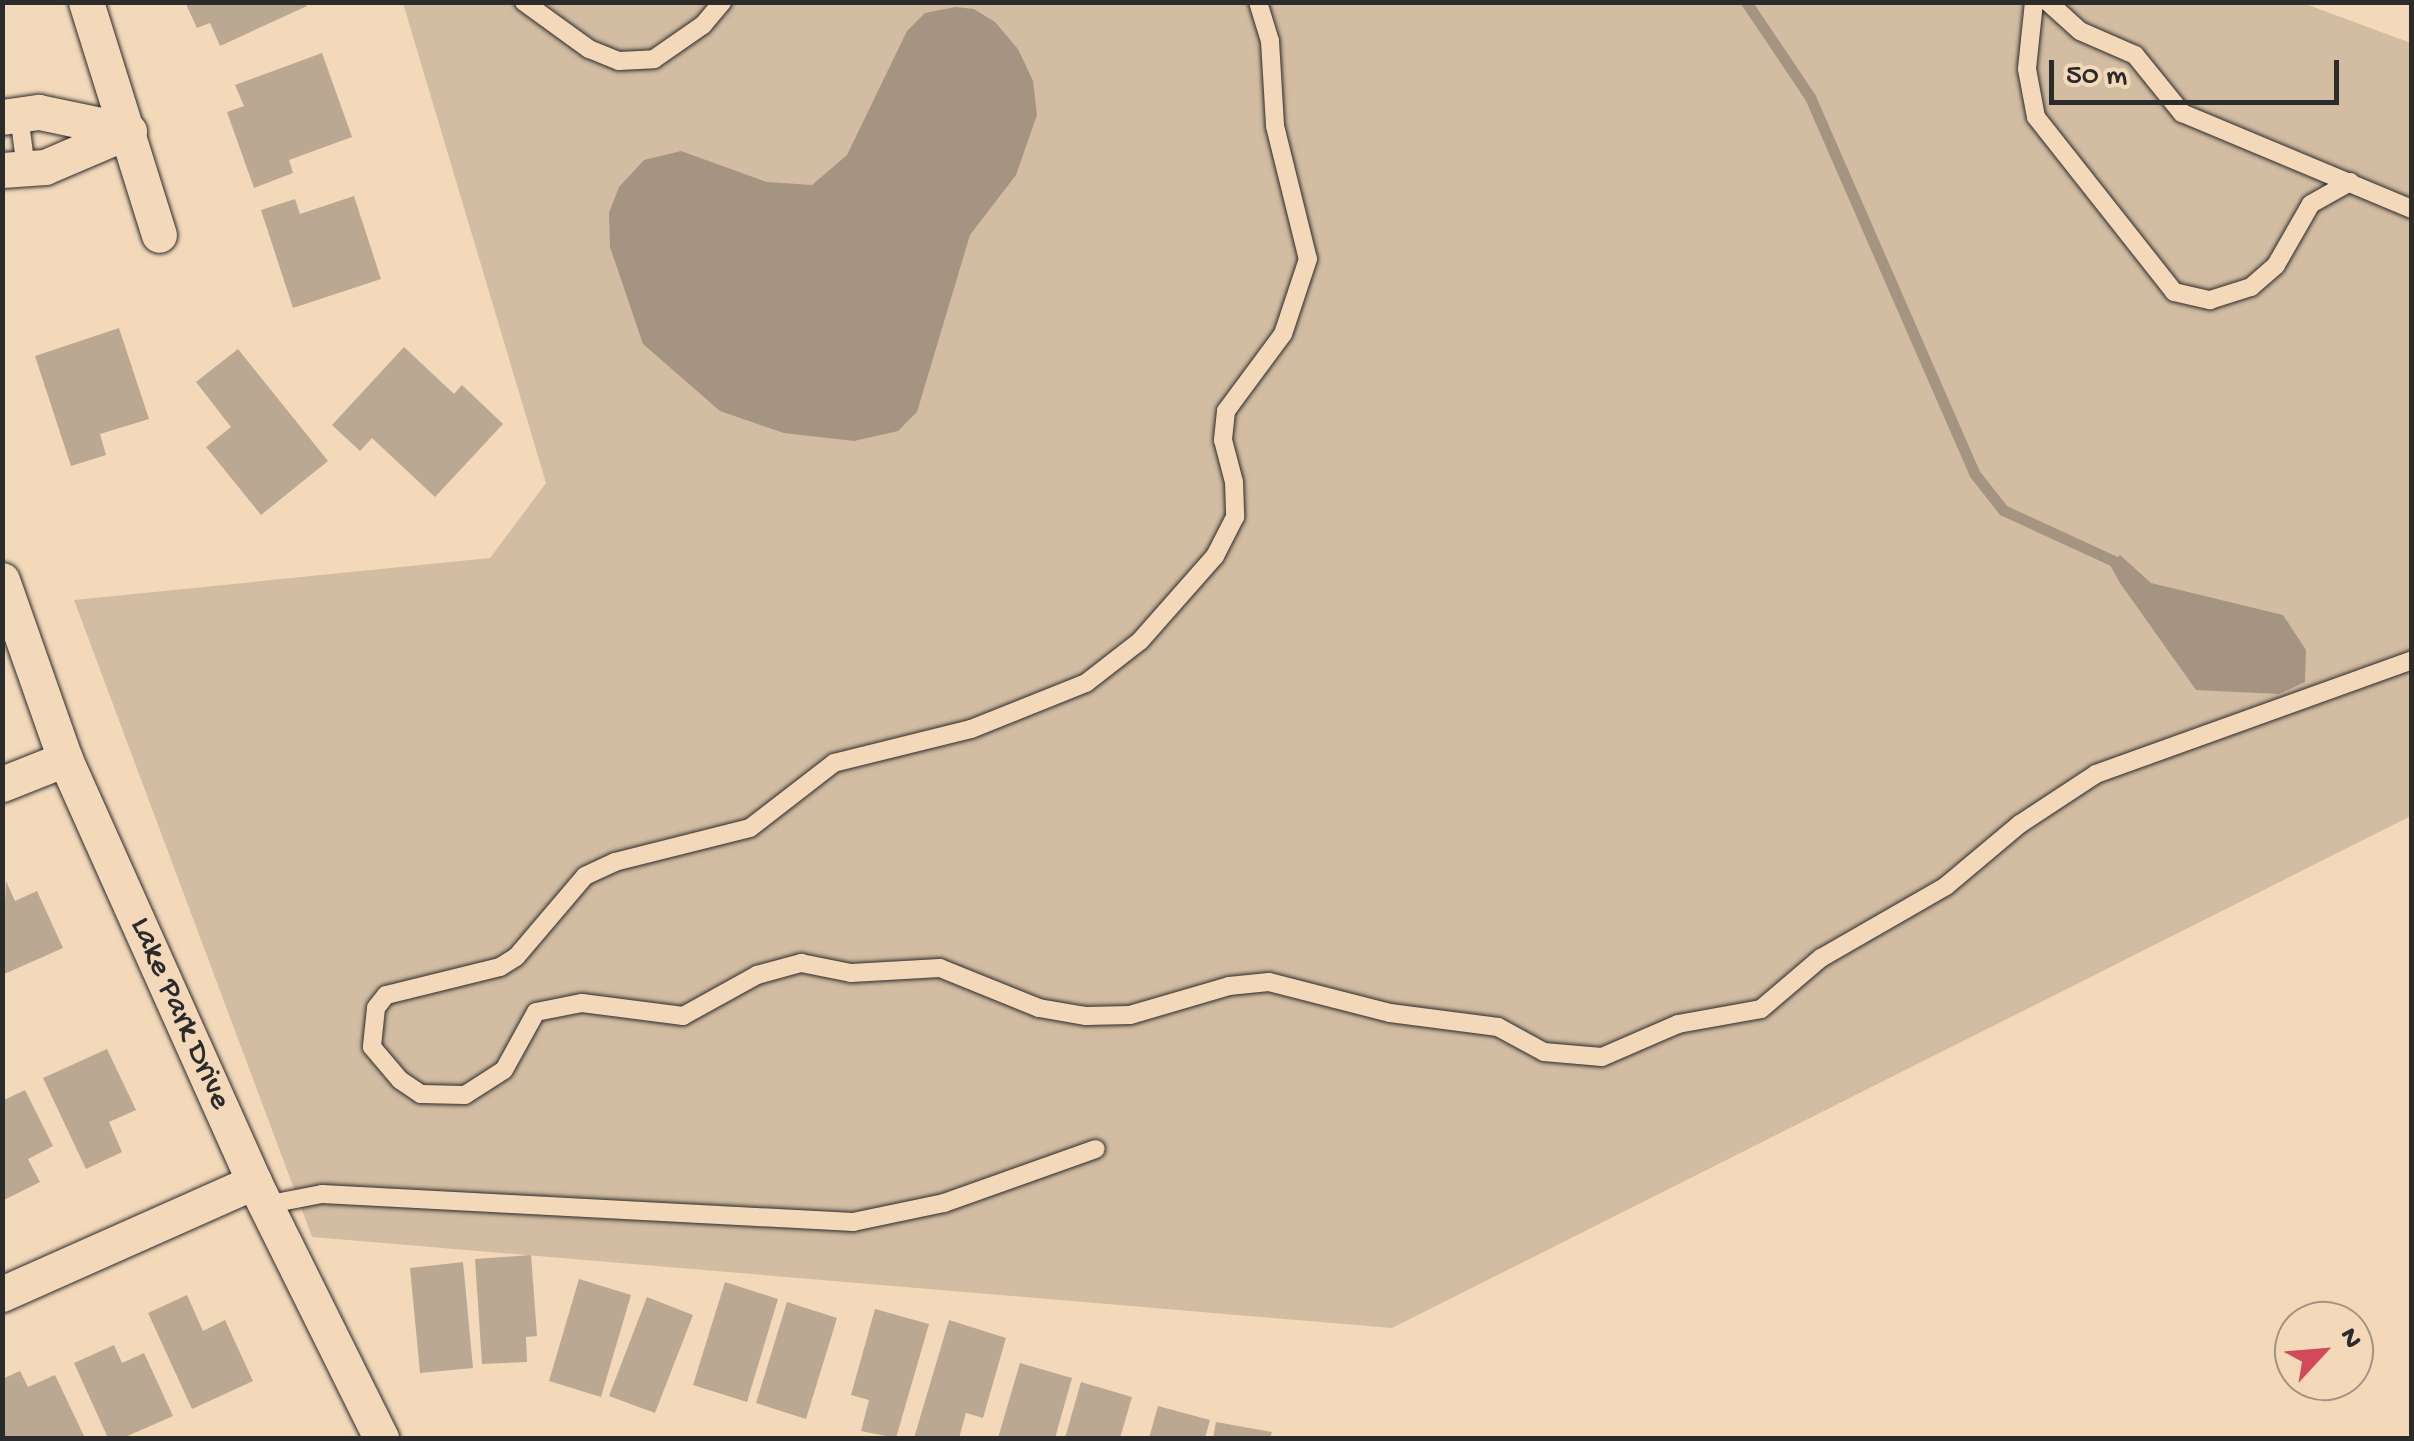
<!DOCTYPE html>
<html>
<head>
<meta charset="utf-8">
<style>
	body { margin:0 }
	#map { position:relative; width:2414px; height:1441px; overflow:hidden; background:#f3d9ba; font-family:"Gochi Hand",sans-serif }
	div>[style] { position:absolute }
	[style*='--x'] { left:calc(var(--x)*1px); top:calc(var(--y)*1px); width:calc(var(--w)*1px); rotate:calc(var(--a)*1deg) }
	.green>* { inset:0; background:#d2bda2 }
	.water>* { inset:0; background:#a49481 }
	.stream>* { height:11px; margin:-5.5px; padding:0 5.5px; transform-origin:5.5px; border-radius:5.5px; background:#a49481 }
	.building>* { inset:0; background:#bba892 }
	.roads { filter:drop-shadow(0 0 2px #2b2b2b) drop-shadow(0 0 2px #2b2b2b) }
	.lane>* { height:18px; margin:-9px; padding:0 9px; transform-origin:9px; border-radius:9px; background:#f3d9ba }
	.street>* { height:35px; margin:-17.5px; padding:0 17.5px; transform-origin:17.5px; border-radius:17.5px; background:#f3d9ba }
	span { translate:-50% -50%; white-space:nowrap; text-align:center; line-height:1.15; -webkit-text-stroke:8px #f3d9ba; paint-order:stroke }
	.street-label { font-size:32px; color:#2b2b2b }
	.frame { position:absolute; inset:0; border:5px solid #2b2b2b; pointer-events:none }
	.north { position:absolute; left:2274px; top:1301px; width:100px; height:100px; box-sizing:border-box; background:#f3d9ba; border:2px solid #a39381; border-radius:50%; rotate:64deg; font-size:28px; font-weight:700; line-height:40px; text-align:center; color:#2b2b2b }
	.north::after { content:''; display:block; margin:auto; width:35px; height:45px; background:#d1495b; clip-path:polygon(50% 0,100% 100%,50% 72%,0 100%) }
	.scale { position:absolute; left:2049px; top:60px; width:290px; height:45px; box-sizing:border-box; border:5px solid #2b2b2b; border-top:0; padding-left:12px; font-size:30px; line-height:35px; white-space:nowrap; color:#2b2b2b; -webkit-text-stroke:8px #f3d9ba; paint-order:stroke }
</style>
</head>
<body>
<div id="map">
	<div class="green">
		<div style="clip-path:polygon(2300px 2px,2411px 43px,2411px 816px,1392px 1328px,312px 1237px,74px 600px,490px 558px,546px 483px,403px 3px)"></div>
	</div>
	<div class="water">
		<div style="clip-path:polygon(955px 7px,974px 9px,995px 22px,1018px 49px,1033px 81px,1037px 115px,1016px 175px,970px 235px,917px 412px,898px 431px,854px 441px,784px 433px,720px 411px,643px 344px,610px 247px,609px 213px,619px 187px,644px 160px,681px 151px,767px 182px,812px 185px,847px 155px,907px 31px,925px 13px)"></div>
		<div style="clip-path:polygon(2120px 555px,2151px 583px,2283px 615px,2306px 650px,2305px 682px,2279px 694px,2196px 690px,2120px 583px,2110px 565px)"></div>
	</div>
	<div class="stream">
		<div style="--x:1746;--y:2;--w:115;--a:56"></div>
		<div style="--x:1810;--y:97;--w:410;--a:66.4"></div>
		<div style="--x:1974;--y:473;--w:47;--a:51.9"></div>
		<div style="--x:2003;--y:510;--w:122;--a:24.7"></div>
	</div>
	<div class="building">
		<div style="clip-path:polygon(185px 2px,305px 2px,307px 6px,220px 46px,210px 23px,197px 28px)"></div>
		<div style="clip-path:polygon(322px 53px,352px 137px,289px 160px,293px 173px,254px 188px,227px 112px,244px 106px,235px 85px)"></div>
		<div style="clip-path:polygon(354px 196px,381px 279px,293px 308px,261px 210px,295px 199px,300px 214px)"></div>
		<div style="clip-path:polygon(119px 328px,149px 419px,100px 434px,106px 455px,71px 466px,35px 356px)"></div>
		<div style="clip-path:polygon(404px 347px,454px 394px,462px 385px,503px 424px,435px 497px,372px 438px,360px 451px,332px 425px)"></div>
		<div style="clip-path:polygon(238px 349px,328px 461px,261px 515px,206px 447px,231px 427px,196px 382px)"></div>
		<div style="clip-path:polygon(6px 881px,15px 901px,37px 891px,63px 948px,2px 975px)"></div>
		<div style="clip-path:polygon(107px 1049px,136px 1110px,109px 1122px,122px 1152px,86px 1169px,43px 1078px)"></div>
		<div style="clip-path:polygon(25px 1090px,53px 1146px,28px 1159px,40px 1182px,2px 1201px,2px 1101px)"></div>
		<div style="clip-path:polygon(531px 1255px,537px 1336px,526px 1337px,527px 1362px,482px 1364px,475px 1259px)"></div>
		<div style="clip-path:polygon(463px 1262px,473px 1368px,420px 1373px,410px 1268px)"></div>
		<div style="clip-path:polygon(579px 1279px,631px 1295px,601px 1397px,549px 1381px)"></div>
		<div style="clip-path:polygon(725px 1282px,778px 1299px,747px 1402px,693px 1385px)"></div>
		<div style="clip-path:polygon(187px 1295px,203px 1331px,225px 1320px,253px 1381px,192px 1409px,148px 1313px)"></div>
		<div style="clip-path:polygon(647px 1297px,693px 1315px,655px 1413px,609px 1396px)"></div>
		<div style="clip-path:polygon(787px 1302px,837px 1318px,806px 1419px,756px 1403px)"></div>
		<div style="clip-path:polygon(875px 1309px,929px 1324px,896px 1438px,861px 1431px,869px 1400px,851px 1395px)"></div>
		<div style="clip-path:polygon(949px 1320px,1006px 1338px,983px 1418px,966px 1413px,959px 1438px,914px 1438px)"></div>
		<div style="clip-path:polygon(114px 1345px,122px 1363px,144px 1353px,173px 1416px,123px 1438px,108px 1438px,74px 1363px)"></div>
		<div style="clip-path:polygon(1020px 1363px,1072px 1378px,1055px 1438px,998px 1438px)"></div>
		<div style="clip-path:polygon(20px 1371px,28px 1387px,55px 1375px,85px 1438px,2px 1438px,2px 1379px)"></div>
		<div style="clip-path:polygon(1081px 1382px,1132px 1397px,1120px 1438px,1065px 1438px)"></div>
		<div style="clip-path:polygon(1158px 1406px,1210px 1420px,1205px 1438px,1149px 1438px)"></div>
		<div style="clip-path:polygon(1216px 1422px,1272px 1432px,1270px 1438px,1213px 1438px)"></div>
	</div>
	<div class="roads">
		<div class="lane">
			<div style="--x:524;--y:2;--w:80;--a:35.9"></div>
			<div style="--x:589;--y:49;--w:32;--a:22"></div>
			<div style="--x:619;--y:61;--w:35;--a:-3"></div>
			<div style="--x:654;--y:59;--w:60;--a:-34.8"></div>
			<div style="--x:703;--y:25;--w:30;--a:-50"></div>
			<div style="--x:1258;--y:2;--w:41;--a:72.9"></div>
			<div style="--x:1270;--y:41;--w:85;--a:86.6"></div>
			<div style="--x:1275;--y:126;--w:137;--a:76.1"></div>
			<div style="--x:1308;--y:259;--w:79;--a:108.4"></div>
			<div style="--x:1283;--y:334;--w:96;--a:126.5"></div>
			<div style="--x:1226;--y:411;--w:29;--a:96"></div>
			<div style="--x:1223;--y:440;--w:43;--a:75.3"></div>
			<div style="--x:1234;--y:482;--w:35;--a:88"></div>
			<div style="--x:1235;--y:517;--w:44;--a:117.1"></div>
			<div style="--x:1215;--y:556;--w:113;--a:131.4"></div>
			<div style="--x:1140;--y:641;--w:68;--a:142.1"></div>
			<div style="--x:1086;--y:683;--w:124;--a:158.2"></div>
			<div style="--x:971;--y:729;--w:141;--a:166.1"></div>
			<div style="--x:834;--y:763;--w:106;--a:142.3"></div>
			<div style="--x:750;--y:828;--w:139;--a:165.9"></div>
			<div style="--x:615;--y:862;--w:33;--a:155"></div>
			<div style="--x:585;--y:876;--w:106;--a:130.4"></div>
			<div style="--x:516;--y:957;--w:19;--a:148"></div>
			<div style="--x:500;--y:967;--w:117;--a:166.2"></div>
			<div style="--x:386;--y:995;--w:16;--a:128"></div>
			<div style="--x:376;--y:1008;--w:39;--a:96"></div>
			<div style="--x:372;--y:1047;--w:43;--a:49.7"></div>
			<div style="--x:400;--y:1080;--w:25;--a:34"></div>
			<div style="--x:421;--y:1094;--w:44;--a:1.3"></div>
			<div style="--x:465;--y:1095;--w:46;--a:-32.7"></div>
			<div style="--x:504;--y:1070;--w:66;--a:-61.1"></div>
			<div style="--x:536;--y:1012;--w:47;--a:-11.1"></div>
			<div style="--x:582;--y:1003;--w:102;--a:7.3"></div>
			<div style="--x:683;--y:1016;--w:85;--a:-29"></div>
			<div style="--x:757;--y:975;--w:46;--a:-15.3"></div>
			<div style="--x:801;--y:963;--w:51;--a:11.3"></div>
			<div style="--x:851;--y:973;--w:89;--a:-3.2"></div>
			<div style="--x:940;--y:968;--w:107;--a:22"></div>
			<div style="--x:1039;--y:1008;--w:48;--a:9.7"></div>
			<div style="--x:1086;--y:1016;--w:44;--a:-1.3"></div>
			<div style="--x:1130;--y:1015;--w:103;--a:-16.3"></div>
			<div style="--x:1229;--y:986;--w:40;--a:-5.7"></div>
			<div style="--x:1269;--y:982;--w:125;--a:14.4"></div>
			<div style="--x:1390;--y:1013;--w:109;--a:7.4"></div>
			<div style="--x:1498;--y:1027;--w:52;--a:28.5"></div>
			<div style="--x:1544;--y:1052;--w:58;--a:4.9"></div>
			<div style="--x:1602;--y:1057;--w:83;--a:-23.5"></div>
			<div style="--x:1678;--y:1024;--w:84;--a:-10.2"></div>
			<div style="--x:1761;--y:1009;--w:79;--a:-40.4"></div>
			<div style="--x:1821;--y:958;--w:144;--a:-29.9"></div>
			<div style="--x:1946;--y:886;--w:97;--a:-40"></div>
			<div style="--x:2020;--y:824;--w:91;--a:-33.3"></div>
			<div style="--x:2096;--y:774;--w:336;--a:-19.8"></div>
			<div style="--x:2034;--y:2;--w:67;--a:96"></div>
			<div style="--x:2027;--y:69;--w:49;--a:79.4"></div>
			<div style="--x:2036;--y:117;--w:223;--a:51.7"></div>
			<div style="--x:2174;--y:292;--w:37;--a:13"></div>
			<div style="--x:2210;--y:300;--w:43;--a:-17.6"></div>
			<div style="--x:2251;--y:287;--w:33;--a:-41"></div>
			<div style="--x:2276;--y:265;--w:70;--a:-60.2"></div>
			<div style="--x:2311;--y:204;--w:45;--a:-29.4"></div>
			<div style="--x:2048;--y:2;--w:43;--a:42.2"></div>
			<div style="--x:2080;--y:31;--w:60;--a:23.6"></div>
			<div style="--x:2135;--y:55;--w:75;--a:51"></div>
			<div style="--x:2182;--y:113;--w:249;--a:22.7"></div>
			<div style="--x:19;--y:115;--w:54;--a:82.6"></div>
			<div style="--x:265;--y:1205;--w:58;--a:-10.9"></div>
			<div style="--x:322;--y:1194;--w:532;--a:3.02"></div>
			<div style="--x:853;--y:1222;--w:93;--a:-11.8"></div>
			<div style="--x:944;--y:1203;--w:161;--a:-19.6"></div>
		</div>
		<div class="street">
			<div style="--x:86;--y:2;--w:244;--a:72.6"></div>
			<div style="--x:2;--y:117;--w:37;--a:-8"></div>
			<div style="--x:39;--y:112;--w:92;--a:11.9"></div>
			<div style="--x:2;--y:170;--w:43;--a:-4"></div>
			<div style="--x:45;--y:167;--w:91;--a:-23.2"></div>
			<div style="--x:2;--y:580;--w:190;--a:70.6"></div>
			<div style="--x:65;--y:759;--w:463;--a:65.9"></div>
			<div style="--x:254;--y:1182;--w:286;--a:63.6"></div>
			<div style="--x:2;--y:784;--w:68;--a:-21.6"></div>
			<div style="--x:2;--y:1294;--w:276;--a:-24"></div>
		</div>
	</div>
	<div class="street-label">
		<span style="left:179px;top:1014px;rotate:66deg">Lake Park Drive</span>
	</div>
	<div class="frame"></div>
	<div class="north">N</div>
	<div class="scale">50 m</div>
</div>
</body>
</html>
